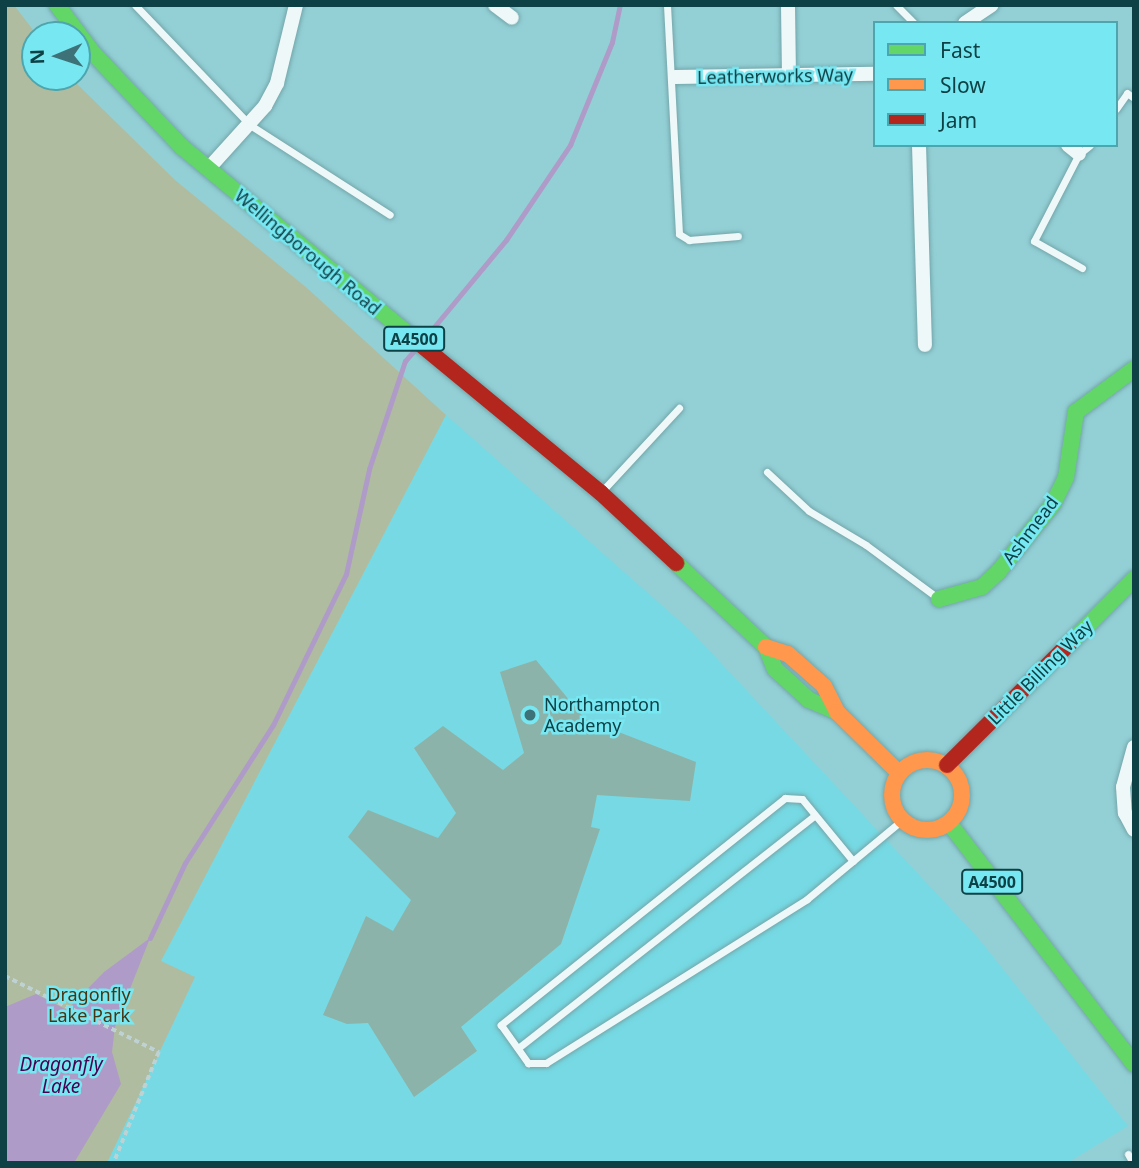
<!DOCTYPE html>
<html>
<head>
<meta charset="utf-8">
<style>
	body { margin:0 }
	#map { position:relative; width:1139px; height:1168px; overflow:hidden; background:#93d0d6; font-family:"Noto Sans",sans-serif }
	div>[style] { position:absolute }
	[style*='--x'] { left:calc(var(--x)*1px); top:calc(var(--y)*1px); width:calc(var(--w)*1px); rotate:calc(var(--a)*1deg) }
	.built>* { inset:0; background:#76d9e3 }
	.green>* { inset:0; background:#b0bca0 }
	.water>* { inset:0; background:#af9bc7 }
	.stream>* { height:5px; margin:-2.5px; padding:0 2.5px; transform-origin:2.5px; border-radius:2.5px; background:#af9bc7 }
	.building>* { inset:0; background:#8cb3aa }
	.path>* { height:3.5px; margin-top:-1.75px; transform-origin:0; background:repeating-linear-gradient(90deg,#bed1d3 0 5px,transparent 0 8.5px) }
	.roads { filter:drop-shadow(0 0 2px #73a6aa) drop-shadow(0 0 2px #73a6aa) }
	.lane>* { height:7px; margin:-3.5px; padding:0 3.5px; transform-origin:3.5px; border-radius:3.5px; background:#eff8f9 }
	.street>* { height:14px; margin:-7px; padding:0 7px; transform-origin:7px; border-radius:7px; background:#eff8f9 }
	.fast>* { height:16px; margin:-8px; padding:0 8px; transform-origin:8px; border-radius:8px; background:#63d668 }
	.slow>* { height:16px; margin:-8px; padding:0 8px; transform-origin:8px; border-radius:8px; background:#ff974d }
	.slow>.ring { margin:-8px; padding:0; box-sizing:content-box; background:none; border:16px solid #ff974d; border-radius:50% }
	.jam>* { height:16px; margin:-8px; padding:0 8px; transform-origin:8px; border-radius:8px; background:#b3261e }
	.dots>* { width:19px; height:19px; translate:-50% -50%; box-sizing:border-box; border:4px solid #77e7f2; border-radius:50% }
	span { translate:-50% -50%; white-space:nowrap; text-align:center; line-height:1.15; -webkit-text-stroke:5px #77e7f2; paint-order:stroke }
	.shield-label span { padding:2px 5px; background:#77e7f2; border:2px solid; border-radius:5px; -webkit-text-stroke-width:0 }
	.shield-label { font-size:16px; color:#0e4146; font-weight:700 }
	.street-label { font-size:18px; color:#0e4146 }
	.poi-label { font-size:18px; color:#0e4146 }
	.left { translate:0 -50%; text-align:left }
	.park-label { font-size:18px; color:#463613 }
	.water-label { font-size:19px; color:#480050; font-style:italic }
	.frame { position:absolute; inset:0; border:7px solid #0e4146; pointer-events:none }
	.legend { position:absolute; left:873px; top:21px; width:245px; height:126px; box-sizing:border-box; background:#77e7f2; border:2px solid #4da5ad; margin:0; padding:9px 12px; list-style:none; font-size:21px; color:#0e4146 }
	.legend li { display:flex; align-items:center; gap:14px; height:35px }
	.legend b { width:35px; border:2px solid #4da5ad }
	.north { position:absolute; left:21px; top:21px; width:70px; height:70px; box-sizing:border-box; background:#77e7f2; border:2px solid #4da5ad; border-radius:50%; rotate:268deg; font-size:19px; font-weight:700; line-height:28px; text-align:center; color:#0e4146 }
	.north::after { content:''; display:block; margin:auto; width:24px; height:32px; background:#3d7378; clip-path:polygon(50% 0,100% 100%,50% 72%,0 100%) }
</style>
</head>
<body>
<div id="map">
	<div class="built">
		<div style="clip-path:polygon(446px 415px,692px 632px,979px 939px,1128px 1126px,1067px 1163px,107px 1163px,195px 977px,160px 962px)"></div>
	</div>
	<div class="green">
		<div style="clip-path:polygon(5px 5px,14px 5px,37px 35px,35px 77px,70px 77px,175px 180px,307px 288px,446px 415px,161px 961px,195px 977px,107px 1163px,5px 1163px)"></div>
	</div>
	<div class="water">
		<div style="clip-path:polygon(150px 938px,115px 1027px,112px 1052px,121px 1084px,74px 1163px,5px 1163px,5px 1007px,36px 994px,67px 1010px,104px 972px)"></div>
	</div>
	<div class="stream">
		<div style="--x:424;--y:339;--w:129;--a:-50.4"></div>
		<div style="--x:506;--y:240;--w:115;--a:-56"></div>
		<div style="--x:570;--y:145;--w:111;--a:-67.8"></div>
		<div style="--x:612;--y:42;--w:38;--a:-78"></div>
		<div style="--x:150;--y:938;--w:83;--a:-65"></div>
		<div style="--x:185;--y:863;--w:164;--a:-57.5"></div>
		<div style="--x:273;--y:725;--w:168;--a:-64.2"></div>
		<div style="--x:346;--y:574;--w:107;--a:-77.6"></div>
		<div style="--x:369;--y:469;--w:114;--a:-71.6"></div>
		<div style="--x:405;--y:361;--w:18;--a:-49"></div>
	</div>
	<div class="building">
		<div style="clip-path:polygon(536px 660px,585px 719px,696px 762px,690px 801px,597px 795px,591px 827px,600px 829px,561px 944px,461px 1027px,477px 1051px,414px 1097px,368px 1023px,347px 1024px,323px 1015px,366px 916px,393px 931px,411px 900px,348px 837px,368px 810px,438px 838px,456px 813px,414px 748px,443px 726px,503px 770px,524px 753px,500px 672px)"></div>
	</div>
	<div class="path">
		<div style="--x:5;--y:976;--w:172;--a:26.3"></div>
		<div style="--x:159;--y:1052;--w:120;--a:112.1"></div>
	</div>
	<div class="roads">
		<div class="lane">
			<div style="--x:135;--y:5;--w:166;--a:46.2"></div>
			<div style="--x:250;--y:125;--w:166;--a:32.7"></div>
			<div style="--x:667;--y:5;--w:229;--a:87"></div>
			<div style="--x:679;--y:234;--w:12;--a:31"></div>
			<div style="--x:689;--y:240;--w:49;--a:-4.7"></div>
			<div style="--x:896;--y:5;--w:25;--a:45"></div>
			<div style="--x:1116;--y:109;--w:19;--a:-55"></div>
			<div style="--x:1127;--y:93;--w:9;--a:36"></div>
			<div style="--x:1082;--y:268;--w:55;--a:-150.6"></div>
			<div style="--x:1034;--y:241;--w:98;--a:-62.7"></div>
			<div style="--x:1079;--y:154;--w:14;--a:-39"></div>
			<div style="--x:767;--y:472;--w:57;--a:42.9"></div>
			<div style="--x:809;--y:511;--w:66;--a:30.8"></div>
			<div style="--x:866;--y:545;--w:89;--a:36.4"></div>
			<div style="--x:603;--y:490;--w:112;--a:-47.2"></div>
			<div style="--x:853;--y:861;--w:80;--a:-129.4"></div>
			<div style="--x:802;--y:799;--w:17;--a:-177"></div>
			<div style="--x:785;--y:798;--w:364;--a:141.4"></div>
			<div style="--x:501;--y:1025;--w:47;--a:54.6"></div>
			<div style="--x:528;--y:1063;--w:18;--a:0"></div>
			<div style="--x:546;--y:1063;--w:308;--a:-32.1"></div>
			<div style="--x:807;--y:899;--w:124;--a:-39.7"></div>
			<div style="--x:518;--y:1048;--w:377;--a:-38.1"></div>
			<div style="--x:1128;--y:1154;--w:10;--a:61"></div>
		</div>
		<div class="street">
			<div style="--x:495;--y:5;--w:21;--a:37"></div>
			<div style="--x:788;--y:5;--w:72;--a:89.2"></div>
			<div style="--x:965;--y:23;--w:32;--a:-34"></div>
			<div style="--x:675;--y:77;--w:200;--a:-0.9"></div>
			<div style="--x:919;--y:145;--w:200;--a:88.3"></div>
			<div style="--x:1068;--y:145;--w:14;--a:39"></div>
			<div style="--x:209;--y:168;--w:84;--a:-47.9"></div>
			<div style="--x:265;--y:106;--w:26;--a:-62"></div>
			<div style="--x:277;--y:83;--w:80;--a:-76.3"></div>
			<div style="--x:1134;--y:747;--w:41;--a:105.4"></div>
			<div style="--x:1123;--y:787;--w:26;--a:86"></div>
			<div style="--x:1125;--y:813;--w:19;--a:62"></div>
		</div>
		<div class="fast">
			<div style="--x:57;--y:5;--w:60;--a:53.1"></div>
			<div style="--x:93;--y:53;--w:129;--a:46.6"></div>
			<div style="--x:182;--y:147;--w:293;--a:39.6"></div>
			<div style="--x:676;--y:563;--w:123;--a:43"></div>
			<div style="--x:766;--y:647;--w:24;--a:68"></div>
			<div style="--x:775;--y:669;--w:46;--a:42.4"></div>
			<div style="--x:809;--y:700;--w:30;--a:23"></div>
			<div style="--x:939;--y:599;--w:45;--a:-15.6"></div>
			<div style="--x:982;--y:587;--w:23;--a:-43"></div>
			<div style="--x:999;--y:571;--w:86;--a:-51.1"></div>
			<div style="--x:1053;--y:504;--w:30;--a:-64"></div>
			<div style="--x:1066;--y:477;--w:66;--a:-81.3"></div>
			<div style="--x:1076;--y:412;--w:72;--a:-36.6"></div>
			<div style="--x:1070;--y:643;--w:91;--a:-45"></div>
			<div style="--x:949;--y:823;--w:304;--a:52.5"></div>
		</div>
		<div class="slow">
			<div style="--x:766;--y:647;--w:23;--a:18"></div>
			<div style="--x:788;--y:654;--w:48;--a:41.6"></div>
			<div style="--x:824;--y:686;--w:29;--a:63"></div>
			<div style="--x:837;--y:712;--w:87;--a:44.5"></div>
			<div class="ring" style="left:892px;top:760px;width:54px;height:54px"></div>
		</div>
		<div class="jam">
			<div style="--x:408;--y:334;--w:250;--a:39.5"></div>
			<div style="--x:601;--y:493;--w:103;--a:43"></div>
			<div style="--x:947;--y:765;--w:173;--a:-44.8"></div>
		</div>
	</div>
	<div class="dots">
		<div style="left:530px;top:715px;background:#3d7378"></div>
	</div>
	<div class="shield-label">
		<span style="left:414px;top:339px">A4500</span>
		<span style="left:992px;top:882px">A4500</span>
	</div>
	<div class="street-label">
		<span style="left:775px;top:76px;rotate:-1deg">Leatherworks Way</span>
		<span style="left:308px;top:252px;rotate:40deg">Wellingborough Road</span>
		<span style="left:1030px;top:530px;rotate:-53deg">Ashmead</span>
		<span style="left:1040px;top:672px;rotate:-45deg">Little Billing Way</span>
	</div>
	<div class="poi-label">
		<span class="left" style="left:544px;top:715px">Northampton<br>Academy</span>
	</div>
	<div class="park-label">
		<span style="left:89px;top:1005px">Dragonfly<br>Lake Park</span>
	</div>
	<div class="water-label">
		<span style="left:61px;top:1076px">Dragonfly<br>Lake</span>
	</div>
	<div class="frame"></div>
	<ul class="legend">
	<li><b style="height:9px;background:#63d668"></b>Fast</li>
	<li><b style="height:9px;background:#ff974d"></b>Slow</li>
	<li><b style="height:9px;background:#b3261e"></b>Jam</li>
	</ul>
	<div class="north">N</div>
</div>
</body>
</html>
